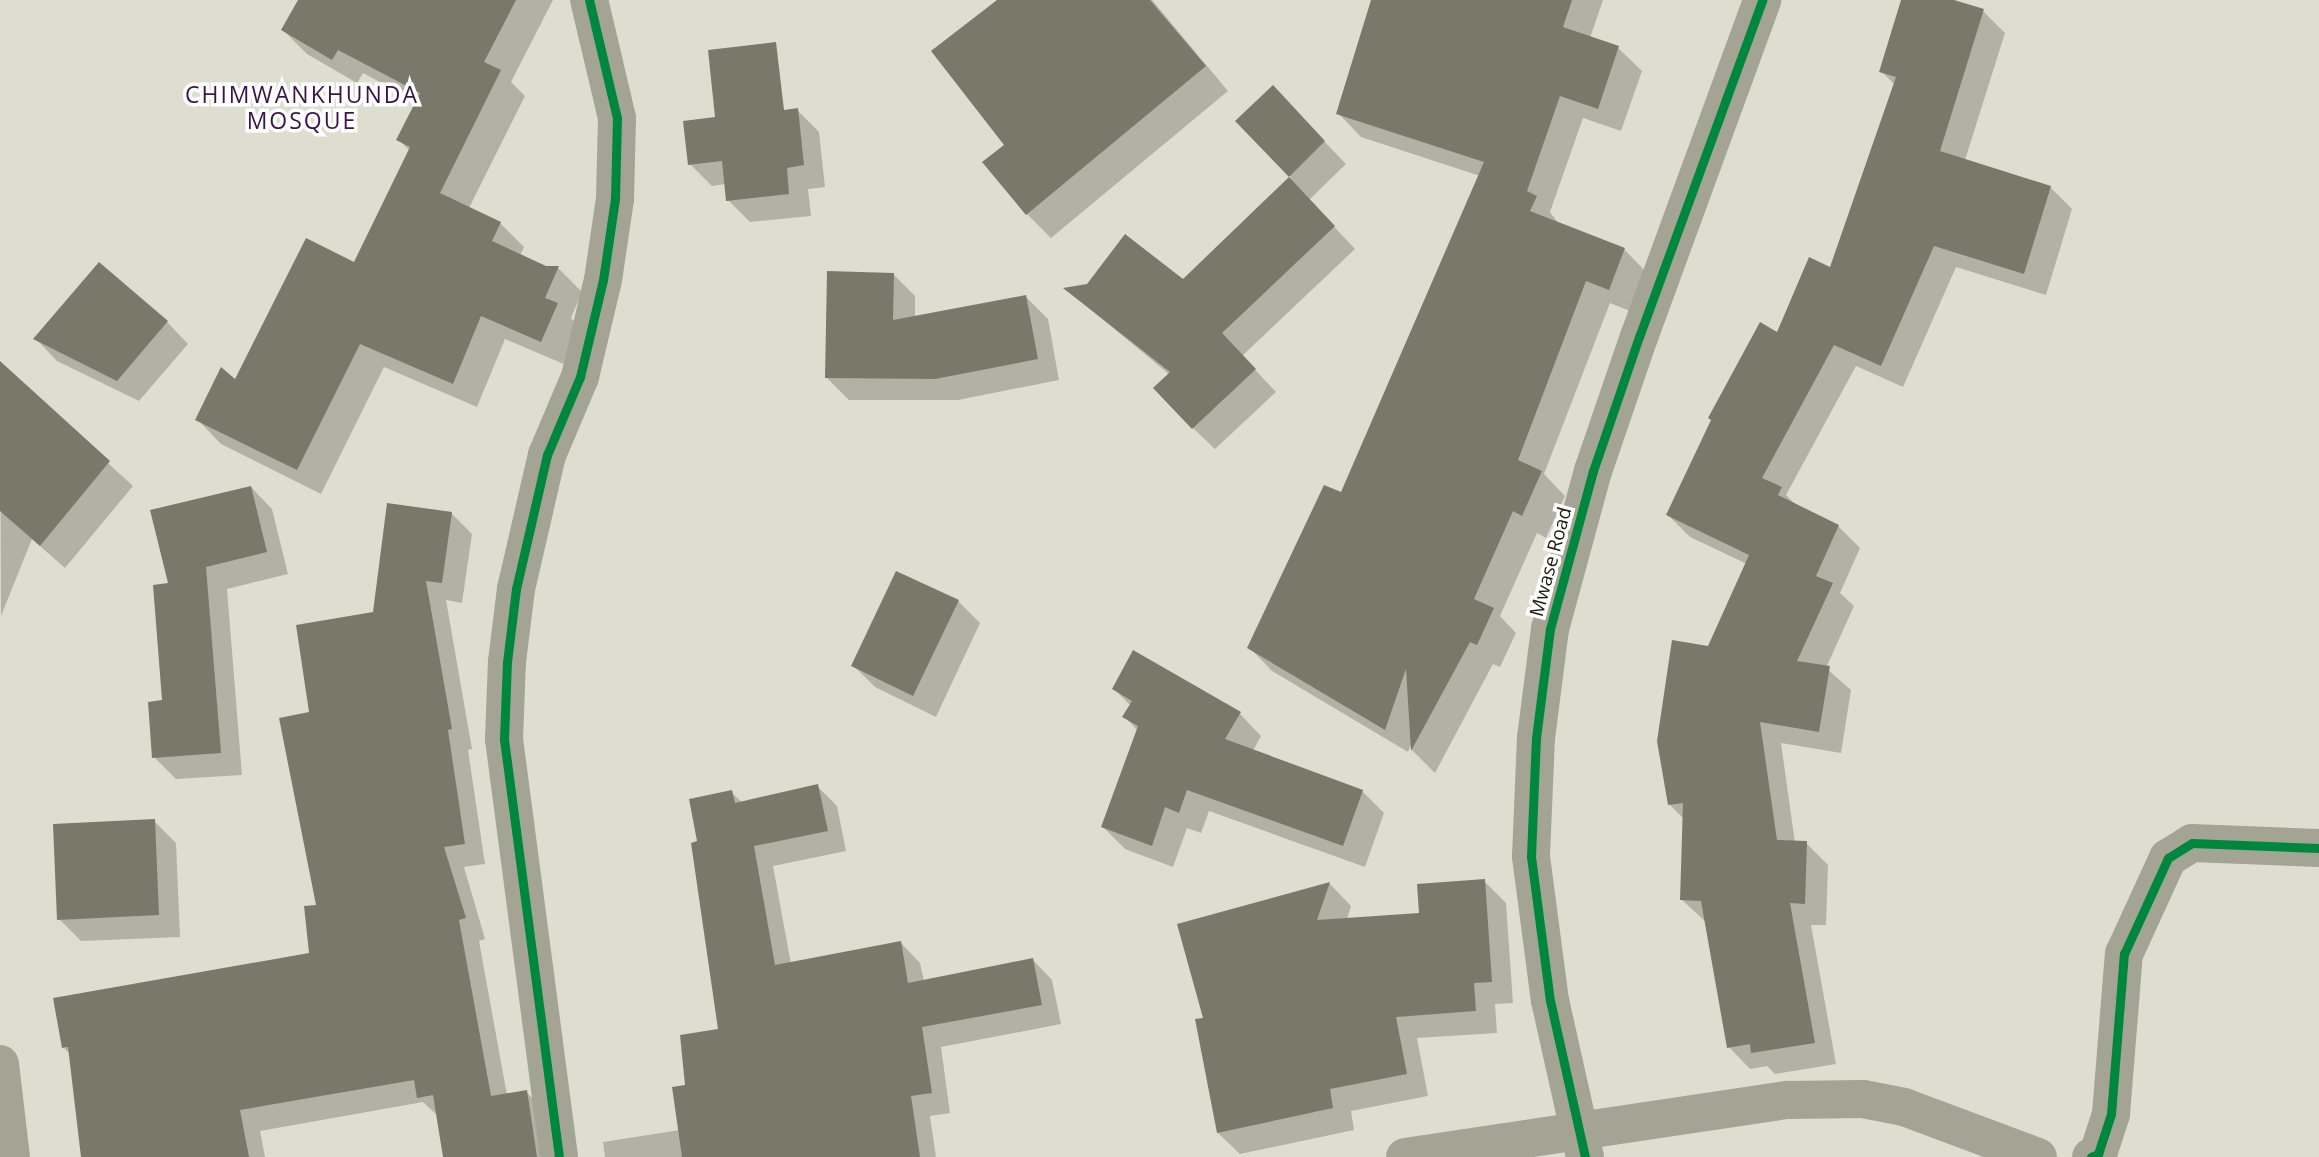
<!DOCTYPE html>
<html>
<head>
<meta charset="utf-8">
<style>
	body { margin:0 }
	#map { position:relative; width:2319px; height:1157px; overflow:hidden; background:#deded0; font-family:"Open Sans",sans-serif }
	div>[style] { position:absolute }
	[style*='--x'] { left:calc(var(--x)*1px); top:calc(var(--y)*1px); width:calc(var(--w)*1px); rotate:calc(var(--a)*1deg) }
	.shadow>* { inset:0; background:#0003 }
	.building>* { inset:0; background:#7a7969 }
	.minor>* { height:38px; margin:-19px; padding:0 19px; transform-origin:19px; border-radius:19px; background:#a4a494 }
	.cycleway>* { height:9px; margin:-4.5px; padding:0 4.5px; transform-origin:4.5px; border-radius:4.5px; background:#00873e }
	span { translate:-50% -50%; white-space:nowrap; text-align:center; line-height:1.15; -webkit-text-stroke:7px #fff; paint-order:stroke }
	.street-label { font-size:19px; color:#1b1b11 }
	.quarter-label { font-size:23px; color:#3d1449; letter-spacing:2px }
</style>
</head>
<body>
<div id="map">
	<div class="shadow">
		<div style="clip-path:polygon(301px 0,553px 0,511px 82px,525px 96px,469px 208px,500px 223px,524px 247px,520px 256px,545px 268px,558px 268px,582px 292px,571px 318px,581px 329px,566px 365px,505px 339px,477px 407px,384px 367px,321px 494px,221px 444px,197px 419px,354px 265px,410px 151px,398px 139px,417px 102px,363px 73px,357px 83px,307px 54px,283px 30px)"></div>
		<div style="clip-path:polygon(1000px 0,1152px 0,1228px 91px,1051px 238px,1027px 214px,1006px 145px)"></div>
		<div style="clip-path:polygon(1372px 0,1603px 0,1590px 38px,1618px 48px,1642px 71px,1621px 131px,1583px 118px,1550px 212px,1558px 223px,1624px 249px,1647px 273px,1632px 312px,1610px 303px,1544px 474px,1565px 496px,1546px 538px,1537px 533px,1500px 616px,1516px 633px,1500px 667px,1493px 664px,1435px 773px,1412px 750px,1412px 742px,1408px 752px,1272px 671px,1249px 647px,1342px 495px,1480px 176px,1361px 137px,1338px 113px)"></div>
		<div style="clip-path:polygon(1903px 0,1948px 0,1983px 11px,2005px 33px,1965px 160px,2050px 187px,2072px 209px,2046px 295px,1956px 267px,1903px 387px,1856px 366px,1786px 495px,1799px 508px,1838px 526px,1860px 548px,1840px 593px,1854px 606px,1826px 668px,1851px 690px,1841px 753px,1781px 743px,1795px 843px,1806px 843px,1828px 865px,1826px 925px,1811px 925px,1836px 1064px,1775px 1074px,1767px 1066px,1750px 1069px,1729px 1047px,1706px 922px,1682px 900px,1684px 819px,1669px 804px,1709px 648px,1747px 564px,1690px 537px,1668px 515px,1778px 334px,1831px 269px,1895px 85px,1881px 71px)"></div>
		<div style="clip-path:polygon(797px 110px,819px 132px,825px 187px,808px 189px,811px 216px,750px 222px,728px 200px,726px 184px,712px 186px,690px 164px,783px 112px)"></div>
		<div style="clip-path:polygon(1294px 110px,1346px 164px,1309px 200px,1355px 249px,1242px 356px,1276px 392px,1215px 449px,1193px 428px,1170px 375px,1066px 289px,1183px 281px,1291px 177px,1238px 121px)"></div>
		<div style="clip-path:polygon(893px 274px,915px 296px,915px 318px,1026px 297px,1048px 319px,1059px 380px,958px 400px,849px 400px,827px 378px)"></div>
		<div style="clip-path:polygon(167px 322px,188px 344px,139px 401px,57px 361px,36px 339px)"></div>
		<div style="clip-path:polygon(0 364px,133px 486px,65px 568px,32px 539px,1px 616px)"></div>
		<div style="clip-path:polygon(251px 487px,272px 509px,288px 574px,227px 589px,242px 775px,176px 779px,154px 757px,164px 702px,170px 585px)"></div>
		<div style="clip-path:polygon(451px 513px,472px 534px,462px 603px,446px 600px,472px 749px,468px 750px,485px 864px,464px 867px,485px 939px,479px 941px,507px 1095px,526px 1092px,547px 1112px,554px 1157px,445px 1157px,439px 1117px,423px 1102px,260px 1131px,265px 1157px,82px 1157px,70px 1054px,64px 1048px,311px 955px,318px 906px,311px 714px,374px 613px)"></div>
		<div style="clip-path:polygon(958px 601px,980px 623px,936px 717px,875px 687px,853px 665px)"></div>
		<div style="clip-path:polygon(1114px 689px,1240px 714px,1261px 736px,1253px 751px,1362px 791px,1384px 813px,1365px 867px,1209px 811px,1201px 833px,1187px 828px,1173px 867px,1125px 849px,1103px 827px,1138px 731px,1125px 717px,1131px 706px)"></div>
		<div style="clip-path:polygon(817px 786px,837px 806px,846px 851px,773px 866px,791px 964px,901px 943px,920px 963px,924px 981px,1033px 960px,1052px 980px,1061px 1024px,941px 1047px,950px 1113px,930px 1116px,936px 1157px,605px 1157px,603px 1142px,680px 1130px,720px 1031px,699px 842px,731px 792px,743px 803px)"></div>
		<div style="clip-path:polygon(154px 821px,176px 843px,180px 937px,81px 941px,59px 919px)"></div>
		<div style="clip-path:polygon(1484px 881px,1506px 903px,1513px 1003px,1495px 1004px,1497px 1033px,1417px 1038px,1428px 1096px,1351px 1111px,1354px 1130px,1240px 1154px,1218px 1133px,1205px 1019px,1179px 925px,1330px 884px,1351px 906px,1347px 919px,1421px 915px)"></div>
	</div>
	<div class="building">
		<div style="clip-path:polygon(298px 0,516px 0,484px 62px,501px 70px,440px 193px,501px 222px,492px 241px,546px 266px,559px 266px,545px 298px,558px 303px,541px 342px,481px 316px,453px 384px,360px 344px,297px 470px,195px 420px,221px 367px,235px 379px,306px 238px,354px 262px,410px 147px,396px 140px,420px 93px,338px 50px,332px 60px,281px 30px)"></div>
		<div style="clip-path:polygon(997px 0,1150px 0,1206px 66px,1026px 215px,982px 162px,1004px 145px,931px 51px)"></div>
		<div style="clip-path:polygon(1371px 0,1572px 0,1563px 27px,1619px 46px,1598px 109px,1560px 96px,1527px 191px,1537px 196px,1530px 211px,1625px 248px,1609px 290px,1586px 281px,1518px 460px,1542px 471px,1522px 516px,1513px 511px,1474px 599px,1494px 608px,1477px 645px,1470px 642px,1411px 751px,1406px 669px,1385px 730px,1247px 648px,1324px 485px,1341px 492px,1484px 162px,1336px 114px)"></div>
		<div style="clip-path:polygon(1901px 0,1954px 0,1984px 9px,1940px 151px,2051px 186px,2024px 274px,1934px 246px,1881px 366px,1834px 345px,1762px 478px,1782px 487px,1778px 495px,1839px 525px,1816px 576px,1833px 583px,1797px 661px,1830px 666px,1819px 732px,1760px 722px,1777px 840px,1807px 841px,1805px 904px,1790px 903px,1815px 1043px,1751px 1053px,1750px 1044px,1727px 1048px,1701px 901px,1680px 900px,1683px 803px,1668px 805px,1657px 741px,1672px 640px,1708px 646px,1749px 555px,1666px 515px,1711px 420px,1708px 418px,1760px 322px,1777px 332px,1809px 257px,1830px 267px,1896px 77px,1879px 72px)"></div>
		<div style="clip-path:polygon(776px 42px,784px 110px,798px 108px,804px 165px,787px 168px,789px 194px,726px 201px,722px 161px,688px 165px,683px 121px,715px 117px,708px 50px)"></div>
		<div style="clip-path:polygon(1273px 85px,1325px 141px,1289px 177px,1235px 121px)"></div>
		<div style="clip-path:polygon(1289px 177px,1335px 226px,1222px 333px,1256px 369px,1192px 429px,1153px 388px,1170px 372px,1063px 288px,1087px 284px,1125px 234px,1183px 279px)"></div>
		<div style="clip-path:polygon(99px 262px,168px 321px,117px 381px,33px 339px)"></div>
		<div style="clip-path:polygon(827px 271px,894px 273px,893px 320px,1026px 295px,1038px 359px,935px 379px,825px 378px)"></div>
		<div style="clip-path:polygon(0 361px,110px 461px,40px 546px,0 511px)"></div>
		<div style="clip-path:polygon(251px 486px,267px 552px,206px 567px,221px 753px,152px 758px,148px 702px,162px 700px,153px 585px,168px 583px,150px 510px)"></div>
		<div style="clip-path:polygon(387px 503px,452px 512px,442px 583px,426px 581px,452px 729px,448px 730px,465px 844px,444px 847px,466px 918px,459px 920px,491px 1096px,527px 1090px,537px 1157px,443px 1157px,433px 1095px,417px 1098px,414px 1080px,240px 1110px,249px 1157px,81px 1157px,68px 1047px,62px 1048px,53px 998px,309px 953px,304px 906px,316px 905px,279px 718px,309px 712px,296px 625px,373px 612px)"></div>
		<div style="clip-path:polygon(896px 571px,959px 600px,913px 696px,851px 666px)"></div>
		<div style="clip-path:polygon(1133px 650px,1241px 712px,1225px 739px,1363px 790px,1343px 846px,1187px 790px,1179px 813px,1165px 807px,1152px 846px,1101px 827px,1138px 726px,1122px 717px,1132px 701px,1112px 689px)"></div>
		<div style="clip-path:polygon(818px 784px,828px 831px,754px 846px,775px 965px,901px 941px,908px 983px,1033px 958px,1042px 1005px,922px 1027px,932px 1093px,911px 1096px,920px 1157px,682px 1157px,672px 1087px,685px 1085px,680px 1035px,718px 1029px,691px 843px,697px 841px,689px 799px,732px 790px,735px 803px)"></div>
		<div style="clip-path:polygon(155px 819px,159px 915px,57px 920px,53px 824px)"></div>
		<div style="clip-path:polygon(1485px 879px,1492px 982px,1474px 983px,1476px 1011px,1396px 1017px,1407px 1074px,1330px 1089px,1333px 1108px,1217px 1133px,1195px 1019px,1203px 1018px,1177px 924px,1330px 882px,1317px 920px,1419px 913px,1417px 884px)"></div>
	</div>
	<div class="minor">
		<div style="--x:0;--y:1064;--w:94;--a:83.3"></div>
		<div style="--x:559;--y:1157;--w:422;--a:-97.5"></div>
		<div style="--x:504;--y:739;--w:77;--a:-87.8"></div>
		<div style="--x:507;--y:662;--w:74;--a:-83"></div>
		<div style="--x:516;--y:589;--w:138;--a:-77"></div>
		<div style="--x:547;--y:455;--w:85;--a:-67.1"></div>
		<div style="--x:580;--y:377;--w:100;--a:-76.7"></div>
		<div style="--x:603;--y:280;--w:82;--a:-81.6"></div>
		<div style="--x:615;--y:199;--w:81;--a:-88.6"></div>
		<div style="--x:617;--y:118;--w:121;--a:-103.3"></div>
		<div style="--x:1405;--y:1157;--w:387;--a:-8.5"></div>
		<div style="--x:1788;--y:1100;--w:75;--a:-0.8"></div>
		<div style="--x:1863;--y:1099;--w:42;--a:11"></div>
		<div style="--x:1904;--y:1107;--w:143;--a:20.5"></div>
		<div style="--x:1585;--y:1157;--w:160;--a:-102.6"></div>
		<div style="--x:1550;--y:1001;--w:146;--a:-97.5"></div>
		<div style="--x:1531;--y:856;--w:118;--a:-87.6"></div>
		<div style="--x:1536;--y:738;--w:110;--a:-82.7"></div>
		<div style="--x:1550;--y:629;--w:164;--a:-74.8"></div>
		<div style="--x:1593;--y:471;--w:142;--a:-71.1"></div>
		<div style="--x:1639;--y:337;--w:359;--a:-69.9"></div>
		<div style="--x:2091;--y:1157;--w:8;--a:-23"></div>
		<div style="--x:2098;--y:1154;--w:42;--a:-72"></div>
		<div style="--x:2111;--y:1114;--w:161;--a:-85.4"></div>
		<div style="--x:2124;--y:954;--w:106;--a:-65.4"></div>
		<div style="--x:2168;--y:858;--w:28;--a:-32"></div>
		<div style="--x:2192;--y:843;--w:127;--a:2.3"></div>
	</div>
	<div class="cycleway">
		<div style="--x:559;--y:1157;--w:422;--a:-97.5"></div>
		<div style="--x:504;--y:739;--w:77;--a:-87.8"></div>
		<div style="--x:507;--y:662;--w:74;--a:-83"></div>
		<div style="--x:516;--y:589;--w:138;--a:-77"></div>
		<div style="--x:547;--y:455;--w:85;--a:-67.1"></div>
		<div style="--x:580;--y:377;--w:100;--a:-76.7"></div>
		<div style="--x:603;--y:280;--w:82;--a:-81.6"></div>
		<div style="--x:615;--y:199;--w:81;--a:-88.6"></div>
		<div style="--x:617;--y:118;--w:121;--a:-103.3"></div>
		<div style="--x:1585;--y:1157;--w:160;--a:-102.6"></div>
		<div style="--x:1550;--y:1001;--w:146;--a:-97.5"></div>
		<div style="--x:1531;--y:856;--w:118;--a:-87.6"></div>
		<div style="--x:1536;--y:738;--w:110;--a:-82.7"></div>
		<div style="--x:1550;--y:629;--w:164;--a:-74.8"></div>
		<div style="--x:1593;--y:471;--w:142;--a:-71.1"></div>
		<div style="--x:1639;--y:337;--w:359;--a:-69.9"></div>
		<div style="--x:2091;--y:1157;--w:8;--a:-23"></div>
		<div style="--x:2098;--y:1154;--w:42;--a:-72"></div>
		<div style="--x:2111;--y:1114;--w:161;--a:-85.4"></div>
		<div style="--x:2124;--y:954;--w:106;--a:-65.4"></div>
		<div style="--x:2168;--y:858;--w:28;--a:-32"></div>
		<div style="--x:2192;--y:843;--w:127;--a:2.3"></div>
	</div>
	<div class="street-label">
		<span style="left:1551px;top:562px;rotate:-75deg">Mwase Road</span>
	</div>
	<div class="quarter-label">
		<span style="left:302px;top:107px">CHIMWANKHUNDA<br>MOSQUE</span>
	</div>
</div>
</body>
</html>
